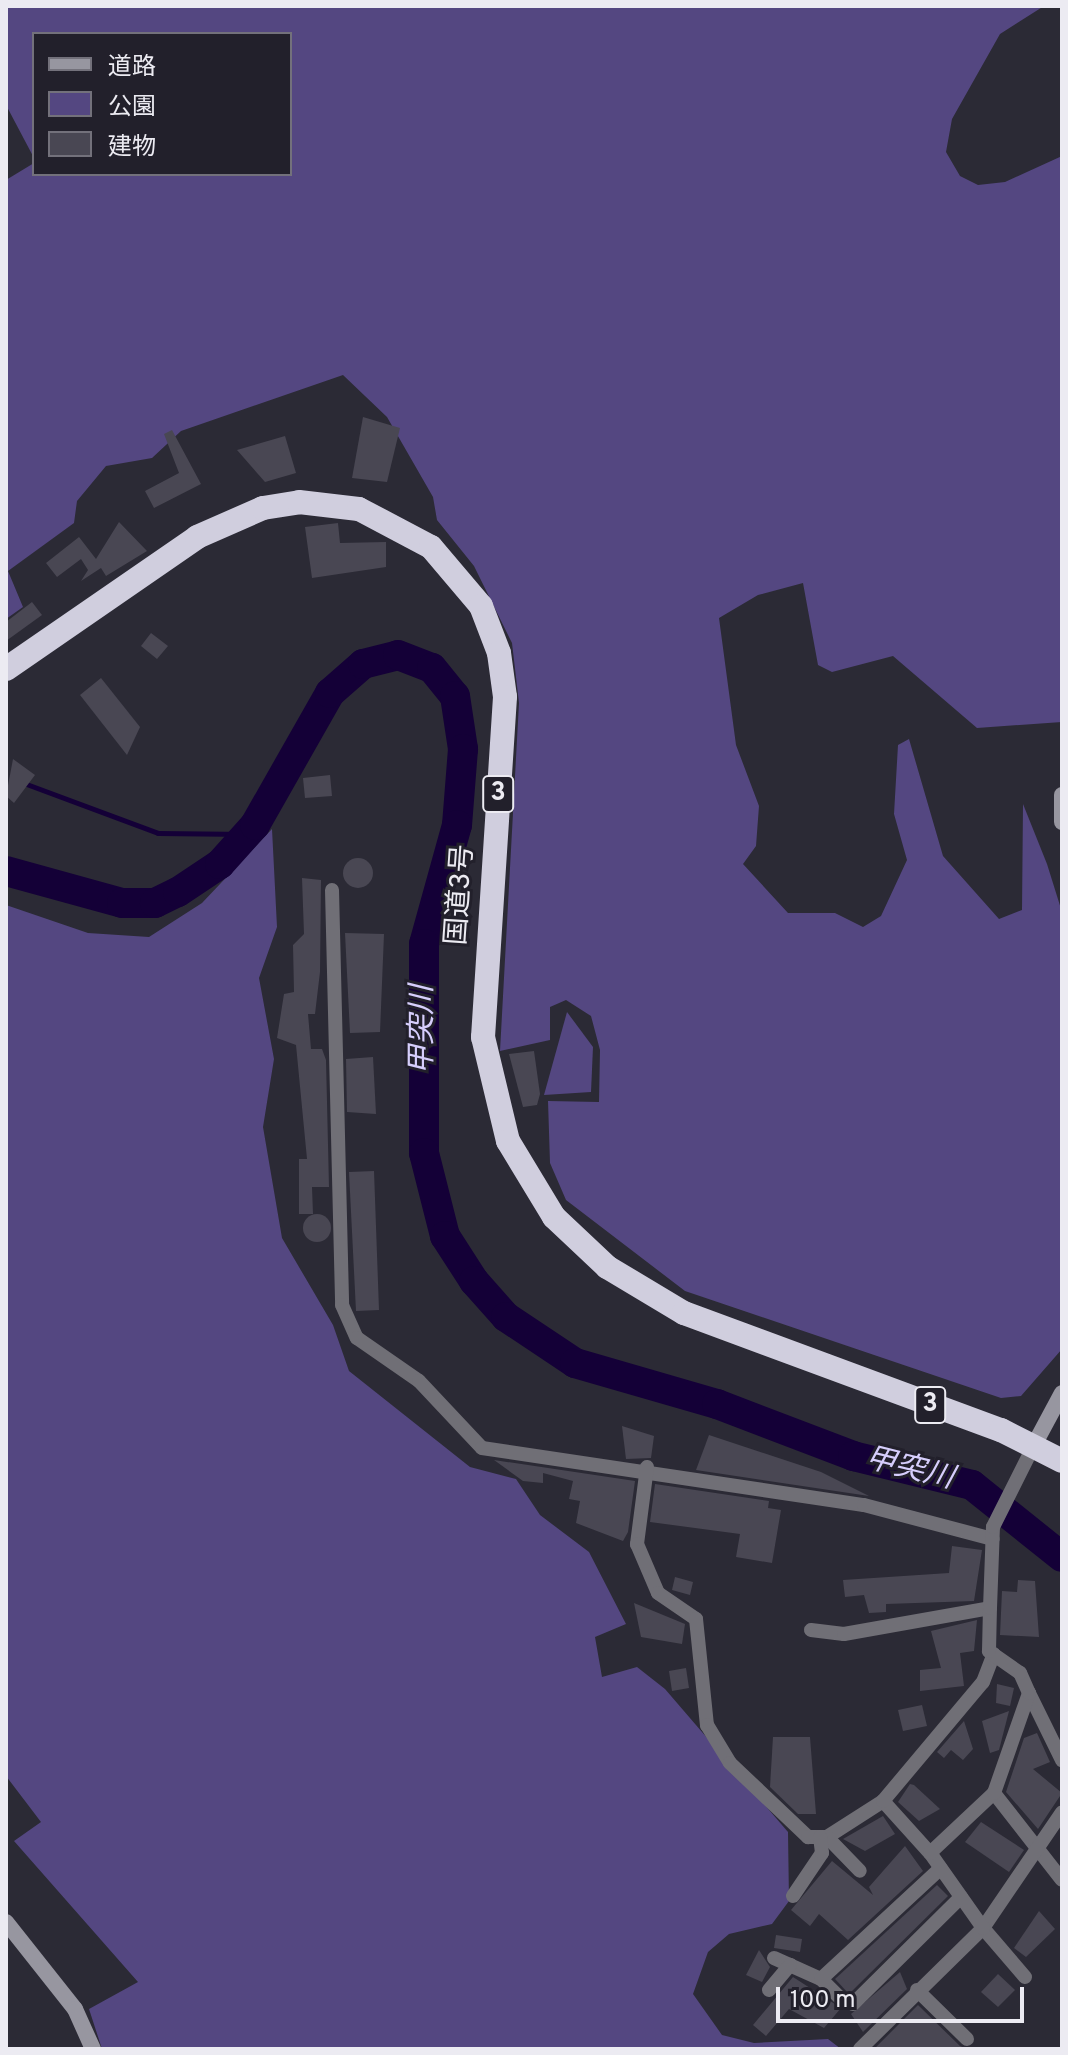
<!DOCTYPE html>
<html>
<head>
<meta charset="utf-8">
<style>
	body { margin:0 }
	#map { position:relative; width:1068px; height:2055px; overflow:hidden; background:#2b2a35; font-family:Overpass,"Noto Sans JP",sans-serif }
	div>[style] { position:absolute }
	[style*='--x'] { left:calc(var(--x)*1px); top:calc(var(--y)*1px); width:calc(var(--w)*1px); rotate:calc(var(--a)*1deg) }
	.green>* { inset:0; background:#544781 }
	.stream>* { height:5px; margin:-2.5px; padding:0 2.5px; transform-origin:2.5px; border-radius:2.5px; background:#140037 }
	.river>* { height:30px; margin:-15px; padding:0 15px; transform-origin:15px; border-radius:15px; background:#140037 }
	.building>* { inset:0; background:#494753 }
	.round { border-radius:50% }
	.street>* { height:14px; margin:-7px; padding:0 7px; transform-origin:7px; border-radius:7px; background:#706f76 }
	.secondary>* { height:16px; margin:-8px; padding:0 8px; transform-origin:8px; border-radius:8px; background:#9796a0 }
	.highway>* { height:24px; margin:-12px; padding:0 12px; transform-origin:12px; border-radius:12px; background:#d0cede }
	span { translate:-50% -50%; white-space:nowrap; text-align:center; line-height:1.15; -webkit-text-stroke:6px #22202b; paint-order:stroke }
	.shield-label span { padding:2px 6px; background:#22202b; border:2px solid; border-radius:6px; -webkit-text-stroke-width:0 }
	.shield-label { font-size:26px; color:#ecebf2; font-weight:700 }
	.street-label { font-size:28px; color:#ecebf2 }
	.water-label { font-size:30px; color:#d6cefc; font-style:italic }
	.frame { position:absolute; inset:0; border:8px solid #ecebf2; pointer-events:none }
	.legend { position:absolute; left:32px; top:32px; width:260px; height:144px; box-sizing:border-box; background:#22202b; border:2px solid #73717b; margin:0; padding:10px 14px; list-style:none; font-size:24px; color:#ecebf2 }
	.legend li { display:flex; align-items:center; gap:16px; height:40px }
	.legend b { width:40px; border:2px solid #73717b }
	.scale { position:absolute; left:776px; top:1987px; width:248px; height:36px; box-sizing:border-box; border:4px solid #ecebf2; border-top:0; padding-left:10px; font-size:24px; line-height:28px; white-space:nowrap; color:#ecebf2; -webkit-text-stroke:6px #22202b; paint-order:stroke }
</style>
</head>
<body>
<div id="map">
	<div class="green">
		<div style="clip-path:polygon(6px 6px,1044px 6px,1000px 34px,952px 119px,946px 152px,960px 176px,978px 185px,1005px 182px,1062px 156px,1062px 722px,977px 728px,893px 656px,832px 672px,818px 665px,803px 583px,758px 595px,719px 618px,736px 745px,759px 806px,756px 846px,743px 864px,788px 913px,835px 913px,863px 927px,881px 916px,907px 860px,894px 814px,898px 745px,909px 739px,943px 856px,999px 919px,1022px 910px,1023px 804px,1047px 864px,1062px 912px,1062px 1349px,1021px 1396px,1001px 1398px,685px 1291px,566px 1200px,550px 1163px,548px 1101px,599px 1102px,600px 1050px,591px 1016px,566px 1000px,550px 1007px,550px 1040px,500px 1051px,519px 703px,512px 643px,474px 566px,437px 520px,433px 497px,387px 417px,343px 375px,181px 431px,152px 458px,106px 466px,77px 501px,74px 523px,8px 571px,23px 607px,6px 619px,6px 180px,34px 163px,34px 174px,290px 174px,290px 34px,34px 34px,34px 158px,6px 105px)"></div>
		<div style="clip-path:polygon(272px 829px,277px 927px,259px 978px,274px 1059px,263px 1127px,282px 1238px,333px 1325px,349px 1371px,470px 1467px,516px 1479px,540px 1515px,589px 1552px,626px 1624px,595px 1637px,602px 1677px,637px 1667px,665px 1689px,788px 1832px,789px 1901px,772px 1924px,729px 1934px,708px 1952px,693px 1994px,722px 2035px,754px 2043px,828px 2039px,841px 2049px,102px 2049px,89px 2009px,138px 1982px,14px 1841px,41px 1822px,6px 1776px,6px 905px,88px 933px,149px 937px,202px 903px)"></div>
		<div style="clip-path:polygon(567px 1012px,593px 1047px,591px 1092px,544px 1095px)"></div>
	</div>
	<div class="stream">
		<div style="--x:21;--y:782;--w:146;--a:20.4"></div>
		<div style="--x:158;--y:833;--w:89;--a:0.6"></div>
	</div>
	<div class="river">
		<div style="--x:6;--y:871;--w:120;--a:15.4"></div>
		<div style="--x:122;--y:903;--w:33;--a:0"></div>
		<div style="--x:155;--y:903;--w:25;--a:-26"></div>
		<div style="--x:178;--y:892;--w:50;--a:-33.7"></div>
		<div style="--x:220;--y:864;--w:52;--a:-48.1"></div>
		<div style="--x:255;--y:825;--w:152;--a:-60.4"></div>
		<div style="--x:330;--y:693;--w:44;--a:-41.3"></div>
		<div style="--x:363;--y:664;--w:36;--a:-14"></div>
		<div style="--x:398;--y:655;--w:36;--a:21"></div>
		<div style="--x:432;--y:668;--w:36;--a:51"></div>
		<div style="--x:455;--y:696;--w:54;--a:81.4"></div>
		<div style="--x:463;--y:749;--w:76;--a:94.5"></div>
		<div style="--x:457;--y:825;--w:123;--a:105.5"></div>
		<div style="--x:424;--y:944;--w:209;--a:90"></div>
		<div style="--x:424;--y:1153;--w:86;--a:75.8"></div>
		<div style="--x:445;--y:1236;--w:54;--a:57.2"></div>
		<div style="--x:474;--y:1281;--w:48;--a:48.4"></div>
		<div style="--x:506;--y:1317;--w:83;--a:33.7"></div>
		<div style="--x:575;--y:1363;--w:148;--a:16.1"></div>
		<div style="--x:717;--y:1404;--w:146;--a:20.9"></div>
		<div style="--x:853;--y:1456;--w:122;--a:13.7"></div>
		<div style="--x:972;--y:1485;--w:115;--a:38.7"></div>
	</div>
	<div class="building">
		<div style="clip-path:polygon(363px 417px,400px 428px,387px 482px,352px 478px)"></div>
		<div style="clip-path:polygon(172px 430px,201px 484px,154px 508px,145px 491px,179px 473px,164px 434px)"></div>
		<div style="clip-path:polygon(285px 436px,296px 473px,265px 482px,237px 450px)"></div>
		<div style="clip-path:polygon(119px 522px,147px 551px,106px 576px,101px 568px,81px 581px,88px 570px,81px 559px,57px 577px,46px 563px,79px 537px,96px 559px)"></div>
		<div style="clip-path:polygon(338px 523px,340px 543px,386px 542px,386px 567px,312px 578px,305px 527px)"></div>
		<div style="clip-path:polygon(32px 602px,42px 615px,6px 641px,6px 622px)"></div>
		<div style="clip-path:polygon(151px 633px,168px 646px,157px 659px,141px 646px)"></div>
		<div style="clip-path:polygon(101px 678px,140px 727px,127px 755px,80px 695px)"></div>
		<div style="clip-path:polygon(13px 759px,35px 775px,14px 803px,6px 796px)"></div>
		<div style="clip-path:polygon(330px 775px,332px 796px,305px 798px,303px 778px)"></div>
		<div class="round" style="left:343px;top:858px;width:30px;height:30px"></div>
		<div style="clip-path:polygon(302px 878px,321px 880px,320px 972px,315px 1014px,308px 1014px,311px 1049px,322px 1049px,326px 1060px,329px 1187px,312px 1187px,313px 1214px,299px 1214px,299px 1159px,307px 1159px,296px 1045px,277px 1038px,284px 994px,294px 992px,293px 945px,304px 934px)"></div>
		<div style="clip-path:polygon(345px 933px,384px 934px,380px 1032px,350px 1033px)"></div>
		<div style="clip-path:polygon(534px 1051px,540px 1094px,537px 1105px,523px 1107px,509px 1054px)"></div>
		<div style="clip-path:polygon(373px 1057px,376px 1114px,347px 1112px,346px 1059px)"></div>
		<div style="clip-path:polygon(374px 1171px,379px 1310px,356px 1311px,349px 1172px)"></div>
		<div class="round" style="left:303px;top:1214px;width:28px;height:28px"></div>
		<div style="clip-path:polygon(622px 1426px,654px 1436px,651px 1458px,626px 1459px)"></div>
		<div style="clip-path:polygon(709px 1435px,821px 1472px,869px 1496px,696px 1470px)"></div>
		<div style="clip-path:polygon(494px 1460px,635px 1481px,628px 1532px,623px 1541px,576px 1523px,580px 1501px,569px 1499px,573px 1481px,543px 1473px,543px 1483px,523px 1481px)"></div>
		<div style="clip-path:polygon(655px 1484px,769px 1501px,768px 1508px,781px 1510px,772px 1563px,736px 1557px,740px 1534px,650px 1522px)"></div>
		<div style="clip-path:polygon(952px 1546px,982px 1550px,974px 1601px,886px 1604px,886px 1612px,869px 1613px,864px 1595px,845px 1597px,843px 1580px,949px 1573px)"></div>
		<div style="clip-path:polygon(675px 1577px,693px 1582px,690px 1595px,672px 1590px)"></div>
		<div style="clip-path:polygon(1018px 1580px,1035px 1581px,1039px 1637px,1000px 1635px,1002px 1591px,1017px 1592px)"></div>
		<div style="clip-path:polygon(634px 1603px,685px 1624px,682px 1644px,641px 1637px)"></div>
		<div style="clip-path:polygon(977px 1620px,974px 1651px,960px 1653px,964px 1686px,920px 1691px,920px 1670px,941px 1668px,931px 1631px)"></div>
		<div style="clip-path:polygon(686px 1668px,689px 1688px,672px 1691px,669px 1671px)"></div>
		<div style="clip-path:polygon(997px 1684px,1014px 1688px,1010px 1706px,996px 1703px)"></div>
		<div style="clip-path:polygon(922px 1705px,927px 1726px,903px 1731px,898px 1710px)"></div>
		<div style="clip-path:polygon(1009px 1711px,999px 1750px,990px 1753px,982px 1721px)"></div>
		<div style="clip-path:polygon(964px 1721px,973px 1749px,963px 1760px,951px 1750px,944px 1758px,937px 1752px)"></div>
		<div style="clip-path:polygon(1037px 1733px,1050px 1762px,1033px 1769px,1062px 1793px,1038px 1829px,1006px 1792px,1024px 1738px)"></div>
		<div style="clip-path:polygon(773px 1737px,810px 1737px,816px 1814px,798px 1814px,770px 1787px)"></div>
		<div style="clip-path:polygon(910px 1784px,914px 1785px,940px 1809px,919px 1821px,898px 1802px)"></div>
		<div style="clip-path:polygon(883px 1816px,895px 1834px,865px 1851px,843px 1839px)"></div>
		<div style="clip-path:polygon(981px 1822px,1024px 1850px,1009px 1872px,965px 1842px)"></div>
		<div style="clip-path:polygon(905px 1846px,923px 1871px,848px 1940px,819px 1914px,810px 1926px,791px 1910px,832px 1861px,873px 1895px,869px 1887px)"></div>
		<div style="clip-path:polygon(937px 1885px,948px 1896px,849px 1994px,835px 1979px)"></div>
		<div style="clip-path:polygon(1039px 1911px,1055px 1929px,1026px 1957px,1014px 1948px)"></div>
		<div style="clip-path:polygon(776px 1935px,802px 1939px,800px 1952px,774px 1948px)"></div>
		<div style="clip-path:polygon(759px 1950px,770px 1967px,762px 1982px,746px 1975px)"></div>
		<div style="clip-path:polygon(900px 1972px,907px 1989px,863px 2032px,851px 2014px)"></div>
		<div style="clip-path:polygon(998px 1974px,1015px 1990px,998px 2007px,981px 1992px)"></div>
		<div style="clip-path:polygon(793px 1977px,841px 2008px,824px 2028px,789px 2009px,766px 2036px,753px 2025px)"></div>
		<div style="clip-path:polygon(918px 2005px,960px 2046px,967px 2049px,876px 2047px)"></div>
	</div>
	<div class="street">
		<div style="--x:332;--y:890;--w:415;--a:88.6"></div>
		<div style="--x:342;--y:1305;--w:36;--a:66"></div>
		<div style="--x:357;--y:1338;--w:75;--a:34.7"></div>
		<div style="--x:419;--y:1381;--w:92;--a:46.8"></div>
		<div style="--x:482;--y:1448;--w:386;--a:8.5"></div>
		<div style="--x:864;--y:1505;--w:133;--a:14.8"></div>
		<div style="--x:647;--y:1467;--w:78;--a:97.4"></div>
		<div style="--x:637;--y:1544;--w:53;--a:66.8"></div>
		<div style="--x:658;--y:1593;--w:46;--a:34.4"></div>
		<div style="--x:696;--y:1619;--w:107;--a:84.1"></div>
		<div style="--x:707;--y:1725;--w:44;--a:58.8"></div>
		<div style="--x:730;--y:1763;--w:108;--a:43.5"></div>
		<div style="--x:808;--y:1837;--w:19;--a:0"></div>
		<div style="--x:827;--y:1837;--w:67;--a:-32.7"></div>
		<div style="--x:883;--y:1801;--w:70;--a:47.9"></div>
		<div style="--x:811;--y:1630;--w:33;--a:7"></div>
		<div style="--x:844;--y:1634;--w:148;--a:-10.1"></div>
		<div style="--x:1029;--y:1693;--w:75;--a:63.8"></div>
		<div style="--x:994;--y:1793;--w:110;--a:52"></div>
		<div style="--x:883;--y:1801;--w:155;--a:-50"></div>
		<div style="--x:983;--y:1682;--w:30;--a:-69"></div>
		<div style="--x:827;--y:1837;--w:47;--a:45.9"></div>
		<div style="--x:793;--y:1896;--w:52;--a:-56"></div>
		<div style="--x:822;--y:1853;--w:16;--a:-97"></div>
		<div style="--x:774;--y:1958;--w:51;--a:24.1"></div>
		<div style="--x:1025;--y:1977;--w:65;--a:-130.6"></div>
		<div style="--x:983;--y:1928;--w:140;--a:-55.7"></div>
		<div style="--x:769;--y:1990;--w:33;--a:-50"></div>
		<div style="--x:917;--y:1990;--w:70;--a:44.4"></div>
		<div style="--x:840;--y:1998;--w:27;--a:-135"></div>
		<div style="--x:821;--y:1979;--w:163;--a:-42.8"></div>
		<div style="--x:853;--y:2004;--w:152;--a:-44.7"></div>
		<div style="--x:860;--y:2049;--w:173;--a:-44.5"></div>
		<div style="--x:983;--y:1928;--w:92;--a:-125.2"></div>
		<div style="--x:930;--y:1853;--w:88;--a:-43.2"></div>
		<div style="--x:994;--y:1793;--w:106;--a:-70.7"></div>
		<div style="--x:1029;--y:1693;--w:22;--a:-114"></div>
		<div style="--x:1020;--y:1673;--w:38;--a:-145"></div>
		<div style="--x:989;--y:1651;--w:43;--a:-88.7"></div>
		<div style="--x:990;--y:1608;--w:81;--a:-87.9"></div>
		<div style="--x:993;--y:1527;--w:89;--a:-63.4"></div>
	</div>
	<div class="secondary">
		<div style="--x:1062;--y:795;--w:27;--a:90"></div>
		<div style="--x:1033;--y:1447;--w:61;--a:-61.8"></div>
		<div style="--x:6;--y:1922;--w:111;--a:51.6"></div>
		<div style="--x:75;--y:2009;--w:44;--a:65.8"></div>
	</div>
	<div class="highway">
		<div style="--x:6;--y:669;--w:232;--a:-34.6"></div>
		<div style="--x:197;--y:537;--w:72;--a:-23.7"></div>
		<div style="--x:263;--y:508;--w:36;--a:-9"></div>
		<div style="--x:299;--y:502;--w:60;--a:6.7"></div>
		<div style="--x:359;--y:509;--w:81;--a:27.8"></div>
		<div style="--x:431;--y:547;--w:77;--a:49.7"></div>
		<div style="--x:481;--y:606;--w:50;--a:69"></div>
		<div style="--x:499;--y:653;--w:44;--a:82.2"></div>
		<div style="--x:505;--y:697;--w:341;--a:93.7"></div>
		<div style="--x:483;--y:1037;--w:107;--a:76.5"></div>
		<div style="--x:508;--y:1141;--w:89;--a:58.8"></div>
		<div style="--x:554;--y:1217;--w:73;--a:43.3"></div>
		<div style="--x:607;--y:1267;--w:90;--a:30.9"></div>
		<div style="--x:684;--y:1313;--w:338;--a:20.3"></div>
		<div style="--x:1001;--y:1430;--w:68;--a:26.9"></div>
	</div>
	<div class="shield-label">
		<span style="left:498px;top:794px">3</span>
		<span style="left:930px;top:1405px">3</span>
	</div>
	<div class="street-label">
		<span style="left:461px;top:895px;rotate:-86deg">国道3号</span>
	</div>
	<div class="water-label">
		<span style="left:424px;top:1030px;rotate:-90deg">甲突川</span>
		<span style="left:909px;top:1470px;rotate:14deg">甲突川</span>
	</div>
	<div class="frame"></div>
	<ul class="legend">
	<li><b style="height:10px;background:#9796a0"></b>道路</li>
	<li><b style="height:22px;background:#544781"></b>公園</li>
	<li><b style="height:22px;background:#494753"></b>建物</li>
	</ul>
	<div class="scale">100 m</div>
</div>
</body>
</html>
